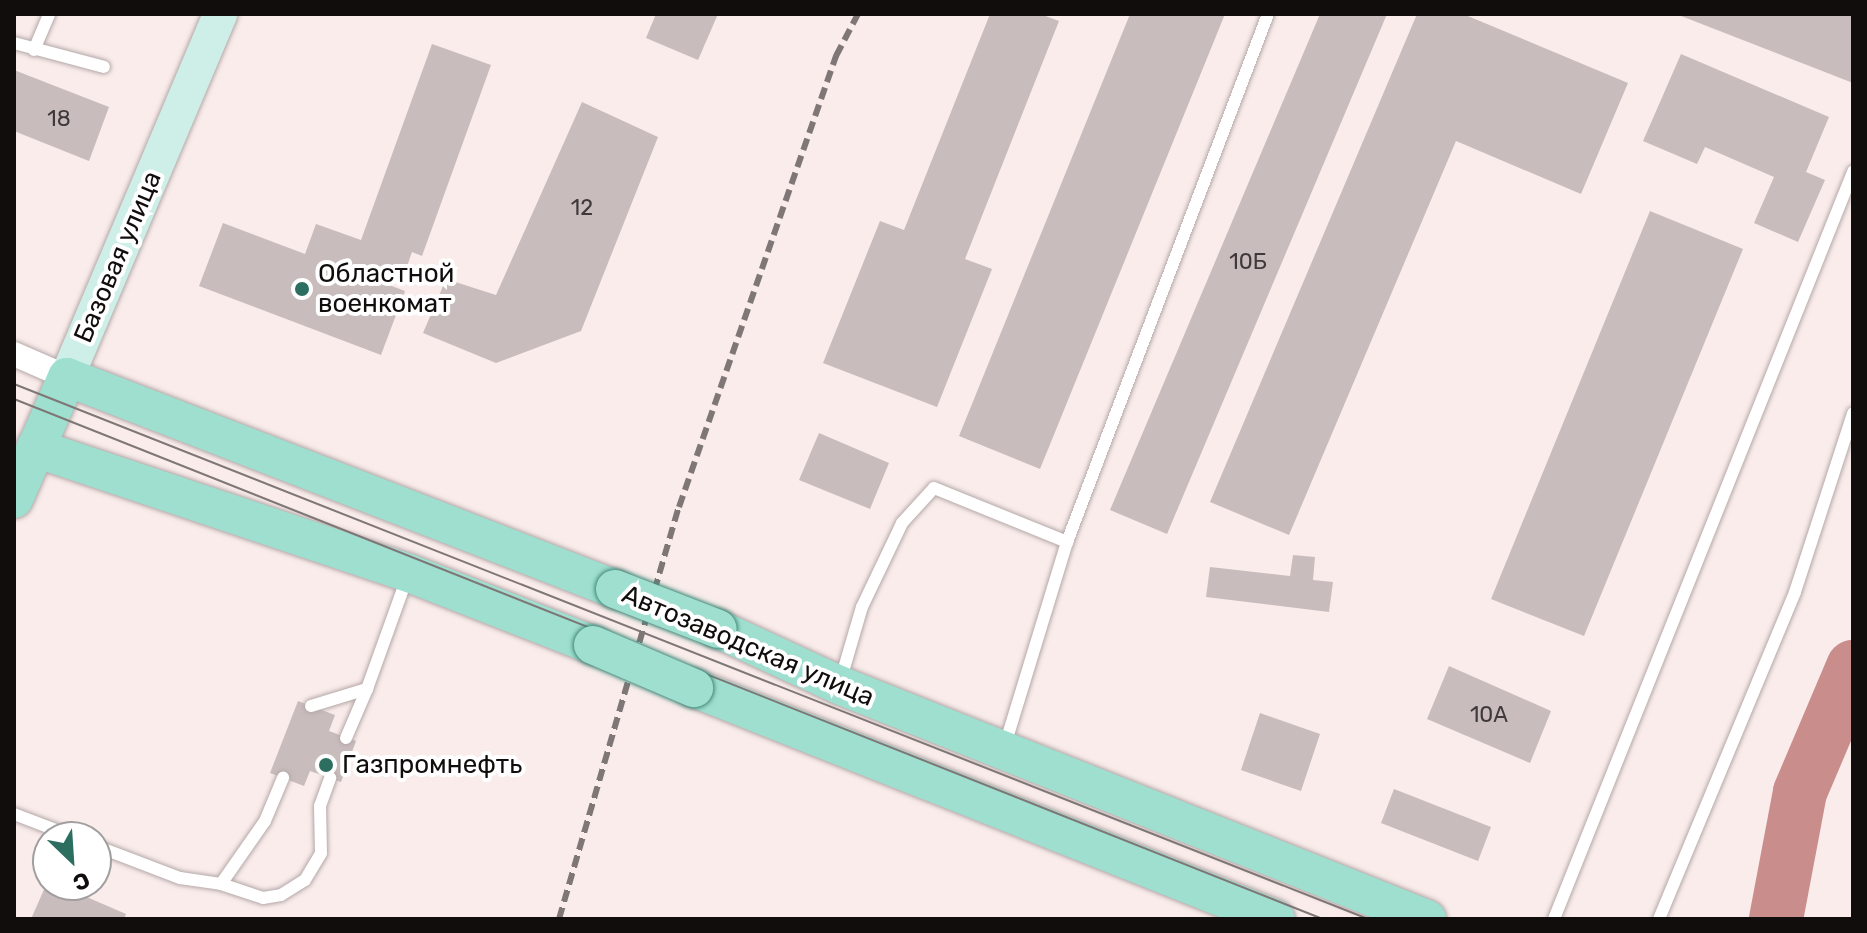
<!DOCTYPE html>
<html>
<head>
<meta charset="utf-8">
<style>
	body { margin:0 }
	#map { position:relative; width:1867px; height:933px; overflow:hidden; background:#f9eceb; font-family:Rubik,sans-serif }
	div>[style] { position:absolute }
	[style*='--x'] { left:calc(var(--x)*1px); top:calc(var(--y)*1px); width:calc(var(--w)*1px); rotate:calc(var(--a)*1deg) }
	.river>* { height:54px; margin:-27px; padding:0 27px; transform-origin:27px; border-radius:27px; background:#c98d8c }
	.building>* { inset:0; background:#c9bcbc }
	.roads { filter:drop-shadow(0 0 2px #b5a8a8) drop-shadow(0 0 2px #b5a8a8) }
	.service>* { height:12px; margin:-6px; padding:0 6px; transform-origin:6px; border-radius:6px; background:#fff }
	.minor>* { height:24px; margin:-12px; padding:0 12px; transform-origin:12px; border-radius:12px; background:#fff }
	.secondary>* { height:34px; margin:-17px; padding:0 17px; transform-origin:17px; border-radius:17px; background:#ceefe8 }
	.primary>* { height:38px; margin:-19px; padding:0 19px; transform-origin:19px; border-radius:19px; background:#9edfd0 }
	.tram>* { height:2px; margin:-1px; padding:0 1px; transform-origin:1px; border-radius:1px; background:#7f7676 }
	.rail>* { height:6px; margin-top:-3px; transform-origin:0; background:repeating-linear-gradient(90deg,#7f7676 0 12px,transparent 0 18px) }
	.bridges { filter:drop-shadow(0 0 2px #428878) drop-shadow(0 0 2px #428878) }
	.primary-bridge>* { height:38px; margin:-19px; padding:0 19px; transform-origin:19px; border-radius:19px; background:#9edfd0 }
	.dots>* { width:22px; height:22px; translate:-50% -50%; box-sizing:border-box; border:4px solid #fff; border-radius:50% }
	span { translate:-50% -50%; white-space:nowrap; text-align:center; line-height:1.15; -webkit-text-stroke:8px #fff; paint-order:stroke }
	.number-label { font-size:22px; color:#3f3939 }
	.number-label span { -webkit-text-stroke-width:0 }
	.street-label { font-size:26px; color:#110d0d }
	.poi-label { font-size:26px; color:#110d0d }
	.left { translate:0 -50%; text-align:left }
	.frame { position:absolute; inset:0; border:16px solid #110d0d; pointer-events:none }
	.north { position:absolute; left:32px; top:821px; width:80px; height:80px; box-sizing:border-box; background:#fff; border:2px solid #a09e9e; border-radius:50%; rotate:155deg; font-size:22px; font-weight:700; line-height:32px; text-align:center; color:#110d0d }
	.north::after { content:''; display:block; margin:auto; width:28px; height:36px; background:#2c6f60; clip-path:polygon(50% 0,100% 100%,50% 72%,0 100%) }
</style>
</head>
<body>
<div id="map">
	<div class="river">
		<div style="--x:1776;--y:919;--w:129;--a:-79.3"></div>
		<div style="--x:1800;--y:792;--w:136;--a:-67"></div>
	</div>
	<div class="building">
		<div style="clip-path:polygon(656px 14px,718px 14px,698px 60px,646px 38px)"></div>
		<div style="clip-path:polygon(990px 14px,1040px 14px,1059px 21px,965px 259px,992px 269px,937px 407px,823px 363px,880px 221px,904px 230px)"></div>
		<div style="clip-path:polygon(1130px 14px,1225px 14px,1040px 469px,959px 436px)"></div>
		<div style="clip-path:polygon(1320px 14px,1387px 14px,1167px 534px,1110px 510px)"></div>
		<div style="clip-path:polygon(1417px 14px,1463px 14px,1628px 83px,1581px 194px,1456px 141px,1289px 535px,1210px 502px)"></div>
		<div style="clip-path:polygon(1676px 14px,1853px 14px,1853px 83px)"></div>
		<div style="clip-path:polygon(432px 44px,491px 65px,422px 256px,412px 252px,404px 275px,377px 266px,373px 279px,405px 291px,381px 355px,199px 286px,223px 223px,305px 254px,316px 224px,361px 240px)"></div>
		<div style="clip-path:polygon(1681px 54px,1829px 117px,1806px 172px,1825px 180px,1798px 242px,1754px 223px,1774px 177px,1705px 147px,1697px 164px,1643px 141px)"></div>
		<div style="clip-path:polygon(14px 70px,109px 107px,89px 161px,14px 131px)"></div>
		<div style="clip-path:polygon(582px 102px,658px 137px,581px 331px,496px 363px,423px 333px,446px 279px,496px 295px)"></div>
		<div style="clip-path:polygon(1650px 211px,1743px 249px,1584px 636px,1491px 599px)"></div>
		<div style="clip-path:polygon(819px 433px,889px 463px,870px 509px,799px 480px)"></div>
		<div style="clip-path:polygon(1293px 555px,1315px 557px,1313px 580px,1333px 582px,1329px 612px,1206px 597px,1210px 567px,1290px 576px)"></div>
		<div style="clip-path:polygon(1449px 666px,1551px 711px,1530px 763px,1427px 719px)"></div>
		<div style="clip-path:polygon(298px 701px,335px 715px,329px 731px,356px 741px,341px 782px,310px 771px,304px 786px,270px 773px)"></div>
		<div style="clip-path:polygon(1260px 713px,1320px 734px,1301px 791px,1241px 770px)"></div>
		<div style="clip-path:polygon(1394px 789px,1491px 827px,1478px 861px,1381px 823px)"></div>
		<div style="clip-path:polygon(46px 885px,59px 885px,126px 914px,124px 919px,31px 919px)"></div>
	</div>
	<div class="roads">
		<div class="service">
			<div style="--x:14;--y:43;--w:93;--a:14.9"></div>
			<div style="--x:34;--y:50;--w:39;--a:-67"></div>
			<div style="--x:1067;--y:542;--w:565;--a:-69.16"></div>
			<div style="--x:840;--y:682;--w:78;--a:-73.7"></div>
			<div style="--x:862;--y:607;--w:93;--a:-64.5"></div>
			<div style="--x:902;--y:523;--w:47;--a:-47.6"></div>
			<div style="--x:934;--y:488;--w:144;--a:22.1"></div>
			<div style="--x:1067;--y:542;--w:212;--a:107"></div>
			<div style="--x:311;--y:706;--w:59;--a:-16.9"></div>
			<div style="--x:367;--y:689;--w:121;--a:-70.2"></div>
			<div style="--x:346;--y:738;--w:53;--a:-66.8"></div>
			<div style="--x:14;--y:814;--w:64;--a:21"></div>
			<div style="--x:96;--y:846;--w:90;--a:20.9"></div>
			<div style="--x:180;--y:878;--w:41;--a:8.3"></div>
			<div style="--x:221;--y:884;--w:77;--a:-55.1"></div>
			<div style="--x:265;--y:821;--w:47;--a:-67.3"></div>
			<div style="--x:221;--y:884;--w:44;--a:18.4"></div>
			<div style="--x:263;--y:898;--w:18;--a:-9"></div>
			<div style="--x:281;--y:895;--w:28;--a:-32"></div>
			<div style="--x:305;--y:880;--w:31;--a:-59"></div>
			<div style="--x:321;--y:853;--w:47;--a:-91.2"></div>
			<div style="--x:320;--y:806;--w:30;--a:-70"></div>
			<div style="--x:1554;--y:919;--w:805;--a:-68.19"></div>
			<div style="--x:1659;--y:919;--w:354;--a:-67.4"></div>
			<div style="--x:1795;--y:592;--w:188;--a:-72"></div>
		</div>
		<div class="minor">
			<div style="--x:14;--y:354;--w:58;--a:23.5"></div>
		</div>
		<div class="secondary">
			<div style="--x:67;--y:377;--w:394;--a:-67.1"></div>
		</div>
		<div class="primary">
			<div style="--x:35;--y:448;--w:394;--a:18.5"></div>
			<div style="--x:409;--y:573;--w:198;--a:21.4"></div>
			<div style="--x:14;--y:499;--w:133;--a:-66.5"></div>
			<div style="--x:67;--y:377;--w:588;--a:21.15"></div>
			<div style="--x:718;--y:629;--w:133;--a:24.8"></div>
			<div style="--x:839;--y:685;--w:633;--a:21.7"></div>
			<div style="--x:694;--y:688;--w:626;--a:21.65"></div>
		</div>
	</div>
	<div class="tram">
		<div style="--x:14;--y:384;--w:1456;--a:21.56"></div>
		<div style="--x:14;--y:399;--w:1409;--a:21.67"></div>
	</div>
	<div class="rail">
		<div style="--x:559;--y:919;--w:429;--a:-73.8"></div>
		<div style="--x:679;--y:507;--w:478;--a:-70.8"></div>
		<div style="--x:836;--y:56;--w:47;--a:-62.4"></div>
	</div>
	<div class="bridges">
		<div class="primary-bridge">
			<div style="--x:615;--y:589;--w:110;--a:21.2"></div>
			<div style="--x:593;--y:645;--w:110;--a:23.1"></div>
		</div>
	</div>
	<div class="dots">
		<div style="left:302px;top:289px;background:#2c6f60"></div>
		<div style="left:326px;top:765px;background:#2c6f60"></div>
	</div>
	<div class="number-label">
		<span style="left:59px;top:119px">18</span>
		<span style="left:582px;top:208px">12</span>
		<span style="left:1248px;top:262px">10Б</span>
		<span style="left:1489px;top:715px">10А</span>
	</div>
	<div class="street-label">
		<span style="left:118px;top:257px;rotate:-67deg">Базовая улица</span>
		<span style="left:748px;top:646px;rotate:23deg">Автозаводская улица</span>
	</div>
	<div class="poi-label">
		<span class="left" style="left:318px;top:289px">Областной<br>военкомат</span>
		<span class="left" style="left:342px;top:765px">Газпромнефть</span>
	</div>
	<div class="frame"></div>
	<div class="north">С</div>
</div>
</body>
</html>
